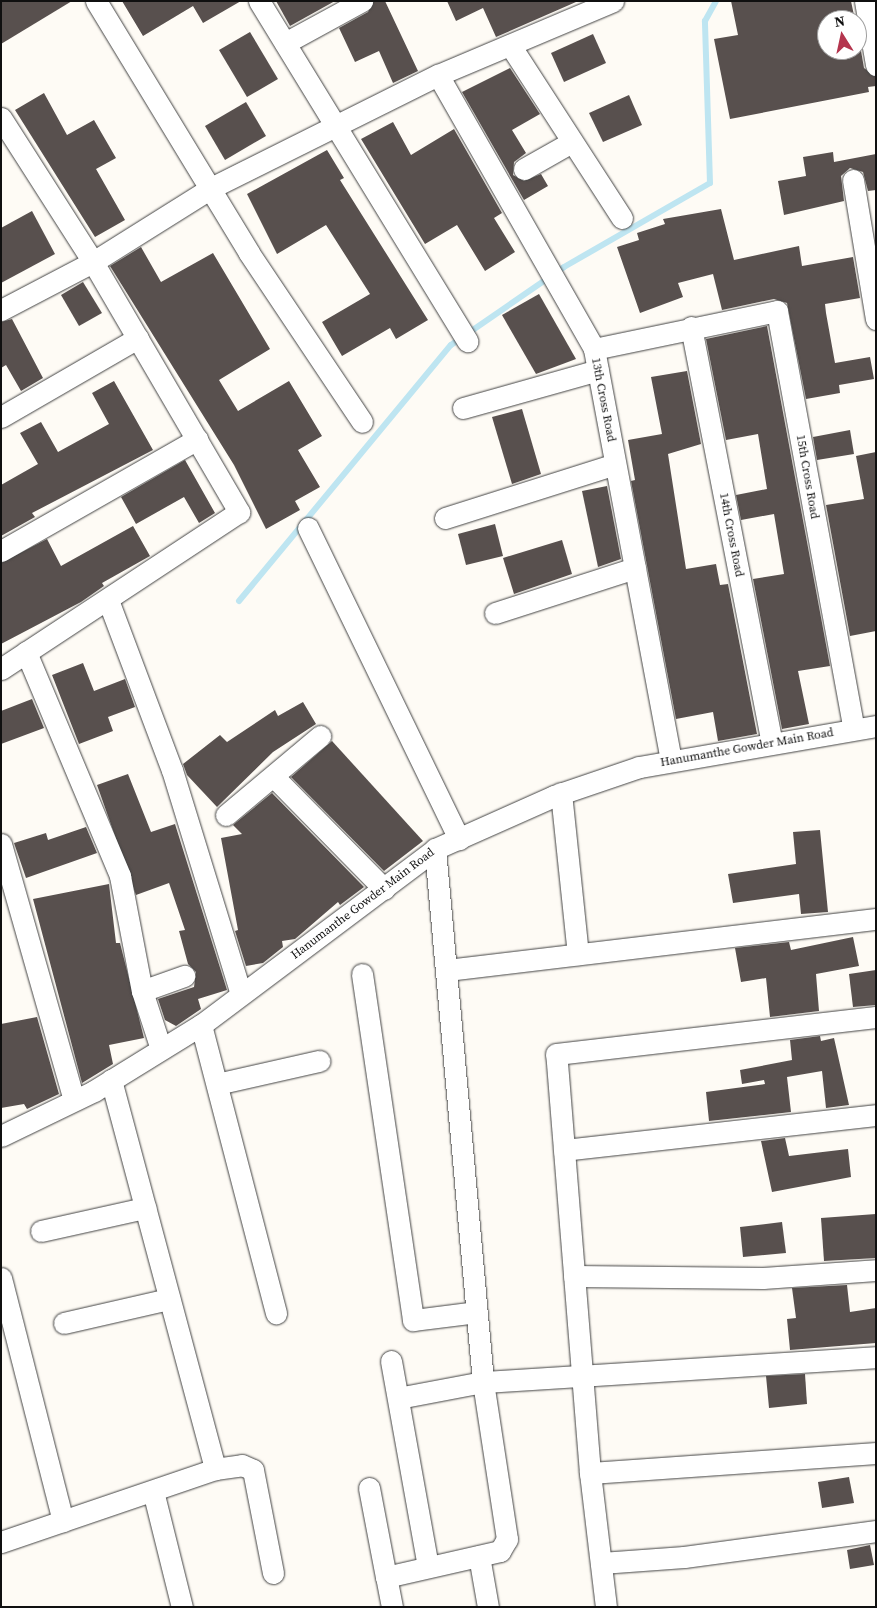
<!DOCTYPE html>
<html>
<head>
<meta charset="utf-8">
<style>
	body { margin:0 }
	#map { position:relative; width:877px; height:1608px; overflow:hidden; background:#fefbf5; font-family:"Source Serif 4",serif }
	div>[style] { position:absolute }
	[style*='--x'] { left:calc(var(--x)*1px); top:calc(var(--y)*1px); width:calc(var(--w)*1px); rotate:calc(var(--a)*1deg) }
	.stream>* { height:6px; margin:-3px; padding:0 3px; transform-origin:3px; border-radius:3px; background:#bee5f1 }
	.building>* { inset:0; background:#58504e }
	.roads { filter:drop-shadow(0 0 1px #434343) drop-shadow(0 0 1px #434343) }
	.street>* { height:21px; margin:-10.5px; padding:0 10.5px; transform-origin:10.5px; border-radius:10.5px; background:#fff }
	span { translate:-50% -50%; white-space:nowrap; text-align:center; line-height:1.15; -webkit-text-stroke:5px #fff; paint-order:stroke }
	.street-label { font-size:12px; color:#101010 }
	.frame { position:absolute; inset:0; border:2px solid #101010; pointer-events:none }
	.north { position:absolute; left:817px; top:10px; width:50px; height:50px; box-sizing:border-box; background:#fff; border:1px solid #9f9f9f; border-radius:50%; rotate:350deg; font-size:14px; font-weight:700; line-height:20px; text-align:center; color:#101010 }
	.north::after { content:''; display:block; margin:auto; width:18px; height:22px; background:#b4354e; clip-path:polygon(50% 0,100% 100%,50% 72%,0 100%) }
</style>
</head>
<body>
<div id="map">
	<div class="stream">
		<div style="--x:239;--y:601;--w:332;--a:-50.4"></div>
		<div style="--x:451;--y:345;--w:137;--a:-34.6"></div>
		<div style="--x:564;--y:267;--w:168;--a:-29.9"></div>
		<div style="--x:710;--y:183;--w:162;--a:-91.8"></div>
		<div style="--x:705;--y:21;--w:23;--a:-61"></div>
	</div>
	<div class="building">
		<div style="clip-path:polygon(1px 1px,72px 1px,1px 44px)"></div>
		<div style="clip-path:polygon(122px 1px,241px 1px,203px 23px,193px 6px,143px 36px)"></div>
		<div style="clip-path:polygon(276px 1px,335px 1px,290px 26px)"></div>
		<div style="clip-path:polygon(374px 1px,385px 1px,418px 71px,393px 83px,379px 51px,355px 62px,339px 28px,368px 12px)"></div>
		<div style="clip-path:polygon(447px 1px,576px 1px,576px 2px,496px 37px,483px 8px,456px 21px)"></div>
		<div style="clip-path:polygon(731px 1px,851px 1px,855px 20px,827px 20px,827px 50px,857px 50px,857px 28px,864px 68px,876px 77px,876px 86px,868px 87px,869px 92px,730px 119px,714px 39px,738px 35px)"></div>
		<div style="clip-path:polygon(250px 32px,278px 79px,247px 97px,219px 50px)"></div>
		<div style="clip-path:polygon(593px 34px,606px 63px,564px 82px,551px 53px)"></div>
		<div style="clip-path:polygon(510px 68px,540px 114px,512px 130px,526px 153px,514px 162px,513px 175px,524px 181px,541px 174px,548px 186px,524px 200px,462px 92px)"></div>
		<div style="clip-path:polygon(44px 93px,67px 135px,94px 120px,116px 158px,96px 169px,125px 220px,95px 237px,15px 110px)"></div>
		<div style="clip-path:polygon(629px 95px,642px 125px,603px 142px,589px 113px)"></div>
		<div style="clip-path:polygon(246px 102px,266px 136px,225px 160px,205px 126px)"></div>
		<div style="clip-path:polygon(393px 122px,411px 155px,454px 129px,502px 213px,494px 218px,515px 252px,485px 271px,457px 225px,425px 244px,361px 139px)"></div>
		<div style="clip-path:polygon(327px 150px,344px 178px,340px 180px,428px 320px,396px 339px,390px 328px,342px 356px,322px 322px,370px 294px,326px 225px,277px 254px,247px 194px)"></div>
		<div style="clip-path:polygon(833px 152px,834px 162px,876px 154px,876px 190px,868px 191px,863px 172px,850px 168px,841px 176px,844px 201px,784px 215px,778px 181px,806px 176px,803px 157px)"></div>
		<div style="clip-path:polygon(721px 209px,734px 260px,799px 246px,802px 266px,853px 257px,860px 298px,825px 304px,826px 313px,835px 363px,870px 357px,874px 379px,839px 385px,840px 393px,806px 399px,787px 303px,774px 299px,722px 310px,713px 274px,678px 283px,683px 297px,640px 313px,617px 247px,639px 240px,637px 233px,665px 224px,663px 219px)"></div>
		<div style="clip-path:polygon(32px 211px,55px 254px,1px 283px,1px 228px)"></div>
		<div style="clip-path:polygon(141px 247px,161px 282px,213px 253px,270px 349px,219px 380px,238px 411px,289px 381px,322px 436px,298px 450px,320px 487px,295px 501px,300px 510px,266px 529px,234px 465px,110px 266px)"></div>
		<div style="clip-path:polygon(83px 282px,102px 313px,79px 326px,61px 295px)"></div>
		<div style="clip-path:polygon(539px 294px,576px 359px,536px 374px,502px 315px)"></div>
		<div style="clip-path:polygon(12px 319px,43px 378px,21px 391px,6px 365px,1px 368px,1px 322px)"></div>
		<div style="clip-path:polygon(767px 326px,830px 666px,798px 671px,809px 724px,782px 729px,753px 579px,784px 574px,774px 514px,741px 520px,736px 495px,767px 489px,758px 434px,726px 440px,706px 339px)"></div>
		<div style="clip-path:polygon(687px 371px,701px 444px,668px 454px,686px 569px,716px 564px,720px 585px,728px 584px,757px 734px,718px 741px,713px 712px,676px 719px,631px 481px,635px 480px,628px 440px,662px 434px,651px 377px)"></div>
		<div style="clip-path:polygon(114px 381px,153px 450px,32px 513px,35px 517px,1px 536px,1px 485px,38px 464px,20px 433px,41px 422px,58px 452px,109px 424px,92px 393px)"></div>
		<div style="clip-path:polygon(522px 409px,541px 474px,512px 484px,492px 417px)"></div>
		<div style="clip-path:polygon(850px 430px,854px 454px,817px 460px,813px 437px)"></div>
		<div style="clip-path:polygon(876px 452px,876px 631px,850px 636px,826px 505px,864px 499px,856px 456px)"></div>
		<div style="clip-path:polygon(185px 460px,215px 513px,199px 523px,184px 497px,136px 524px,121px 497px)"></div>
		<div style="clip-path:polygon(607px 486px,621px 559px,598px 567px,582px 491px)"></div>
		<div style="clip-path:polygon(495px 524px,503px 556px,466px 565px,458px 534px)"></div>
		<div style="clip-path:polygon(133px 526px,150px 556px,102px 583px,104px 586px,81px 602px,1px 644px,1px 563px,47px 539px,61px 566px)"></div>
		<div style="clip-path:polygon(562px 540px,572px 574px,514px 594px,503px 558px)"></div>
		<div style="clip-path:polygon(83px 663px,94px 691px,125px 679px,135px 707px,108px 717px,113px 731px,79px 744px,52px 675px)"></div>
		<div style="clip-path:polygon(32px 699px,44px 728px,1px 744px,1px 711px)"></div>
		<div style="clip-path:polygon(303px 702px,316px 724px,273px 752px,217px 807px,187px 775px,183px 764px,220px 735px,227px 742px,275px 710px,278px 716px)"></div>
		<div style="clip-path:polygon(332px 741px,423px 841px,384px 871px,291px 777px)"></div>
		<div style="clip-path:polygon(128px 774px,151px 832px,175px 824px,227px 990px,198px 999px,201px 1009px,176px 1026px,165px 1020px,158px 999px,194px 987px,196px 972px,188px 964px,179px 931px,185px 930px,169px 883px,136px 895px,97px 785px)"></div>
		<div style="clip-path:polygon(272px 793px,364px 887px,340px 905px,338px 902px,295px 939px,282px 941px,283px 947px,263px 963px,246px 966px,235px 931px,238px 930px,221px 838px,242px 834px,233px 825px)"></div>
		<div style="clip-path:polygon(86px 827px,97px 853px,26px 878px,14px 843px,46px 833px,48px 840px)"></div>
		<div style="clip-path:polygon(820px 830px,828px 912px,801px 914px,799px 894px,733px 903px,728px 874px,796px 864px,793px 832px)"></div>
		<div style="clip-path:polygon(109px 884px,116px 943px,120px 943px,144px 1038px,109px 1045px,113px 1064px,82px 1083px,33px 899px)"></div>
		<div style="clip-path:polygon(853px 937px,859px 966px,816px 974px,819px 1011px,770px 1017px,766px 978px,741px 982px,735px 948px,789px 942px,791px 950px)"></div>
		<div style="clip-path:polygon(876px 970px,876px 1005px,853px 1007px,849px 974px)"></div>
		<div style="clip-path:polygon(37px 1017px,59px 1094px,27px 1109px,24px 1104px,1px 1108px,1px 1024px)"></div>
		<div style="clip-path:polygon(820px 1036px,821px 1041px,834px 1038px,849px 1105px,826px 1108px,822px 1071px,787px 1077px,791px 1112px,709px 1121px,706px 1092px,765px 1084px,764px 1080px,742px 1084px,740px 1070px,792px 1060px,790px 1040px)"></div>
		<div style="clip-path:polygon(785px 1138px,789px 1156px,848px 1149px,851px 1177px,772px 1192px,761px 1141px)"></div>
		<div style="clip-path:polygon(876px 1214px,876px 1258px,824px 1261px,821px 1218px)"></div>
		<div style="clip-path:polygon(782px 1222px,786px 1253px,743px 1257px,740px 1227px)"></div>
		<div style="clip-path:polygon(847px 1285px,850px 1312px,876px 1308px,876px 1343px,790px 1350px,787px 1319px,796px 1318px,792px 1288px)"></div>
		<div style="clip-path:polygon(805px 1374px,807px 1404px,769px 1408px,766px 1376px)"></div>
		<div style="clip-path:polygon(849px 1477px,854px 1503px,822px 1508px,818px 1482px)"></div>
		<div style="clip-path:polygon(870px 1545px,874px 1565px,850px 1569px,847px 1550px)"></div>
	</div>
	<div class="roads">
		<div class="street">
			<div style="--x:96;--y:1;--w:295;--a:58.7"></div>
			<div style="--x:249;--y:253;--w:203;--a:56.2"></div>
			<div style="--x:259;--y:1;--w:399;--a:58.5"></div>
			<div style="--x:865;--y:1;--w:65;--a:80.2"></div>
			<div style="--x:285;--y:43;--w:88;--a:-28.6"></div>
			<div style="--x:510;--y:45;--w:206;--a:57.1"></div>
			<div style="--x:438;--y:75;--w:315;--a:60.3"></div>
			<div style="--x:594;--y:349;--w:419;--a:79.4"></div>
			<div style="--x:1;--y:118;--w:171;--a:57.4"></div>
			<div style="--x:93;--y:262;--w:290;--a:59.7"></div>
			<div style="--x:239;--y:512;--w:285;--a:146.6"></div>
			<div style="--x:524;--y:169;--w:53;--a:-29.5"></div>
			<div style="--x:853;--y:180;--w:141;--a:80.6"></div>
			<div style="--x:1;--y:310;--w:104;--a:-27.6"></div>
			<div style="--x:93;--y:262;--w:139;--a:-32.1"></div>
			<div style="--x:211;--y:188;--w:254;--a:-26.5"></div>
			<div style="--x:438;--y:75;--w:190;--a:-22.9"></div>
			<div style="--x:691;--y:327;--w:424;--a:79"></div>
			<div style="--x:594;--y:349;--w:187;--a:-11.7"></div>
			<div style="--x:777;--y:311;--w:425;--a:79.6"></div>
			<div style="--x:463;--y:408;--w:140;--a:-15.7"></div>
			<div style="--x:1;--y:417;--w:158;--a:-30"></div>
			<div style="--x:445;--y:518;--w:178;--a:-17.6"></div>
			<div style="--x:308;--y:528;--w:346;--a:64.1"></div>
			<div style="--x:1;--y:551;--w:226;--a:-29.7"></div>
			<div style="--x:108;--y:600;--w:182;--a:69.4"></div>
			<div style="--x:172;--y:770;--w:234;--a:72.9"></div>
			<div style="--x:495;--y:613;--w:147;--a:-17.8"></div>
			<div style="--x:26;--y:652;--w:243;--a:67.2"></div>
			<div style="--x:120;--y:876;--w:117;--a:79.2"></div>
			<div style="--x:142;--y:991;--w:61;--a:71.9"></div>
			<div style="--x:274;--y:777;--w:157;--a:45.5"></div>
			<div style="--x:561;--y:793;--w:162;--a:84"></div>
			<div style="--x:226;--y:815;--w:123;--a:-40"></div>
			<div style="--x:1;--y:844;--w:266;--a:74.1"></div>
			<div style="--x:435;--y:849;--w:535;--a:84.85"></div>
			<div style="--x:483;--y:1382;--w:394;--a:-3.6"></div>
			<div style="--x:447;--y:970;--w:432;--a:-6.8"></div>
			<div style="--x:362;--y:974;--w:350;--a:81.6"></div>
			<div style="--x:413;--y:1320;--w:64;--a:-7.1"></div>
			<div style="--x:142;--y:991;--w:45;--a:-19.7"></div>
			<div style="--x:201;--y:1025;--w:298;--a:75.4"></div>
			<div style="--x:111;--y:1080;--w:403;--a:75"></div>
			<div style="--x:217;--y:1084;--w:105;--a:-12.7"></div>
			<div style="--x:1;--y:1136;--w:103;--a:-25.8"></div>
			<div style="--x:94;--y:1091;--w:126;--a:-31.7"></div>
			<div style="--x:201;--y:1025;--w:293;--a:-36.9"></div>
			<div style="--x:435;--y:849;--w:130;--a:-24"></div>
			<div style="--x:554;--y:796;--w:90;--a:-18.8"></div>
			<div style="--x:639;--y:767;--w:241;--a:-9.8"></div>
			<div style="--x:564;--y:1150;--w:314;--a:-6.4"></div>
			<div style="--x:41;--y:1231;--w:107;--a:-12.5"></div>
			<div style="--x:574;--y:1276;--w:189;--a:0.6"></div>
			<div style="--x:763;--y:1278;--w:113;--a:-4"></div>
			<div style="--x:1;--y:1278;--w:251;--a:75.7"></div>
			<div style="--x:64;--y:1323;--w:108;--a:-12.9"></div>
			<div style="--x:391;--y:1361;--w:209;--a:79.8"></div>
			<div style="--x:590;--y:1473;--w:420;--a:-94.6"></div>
			<div style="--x:556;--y:1054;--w:322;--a:-6.6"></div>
			<div style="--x:369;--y:1488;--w:91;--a:79.2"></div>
			<div style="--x:153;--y:1491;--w:120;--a:76"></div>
			<div style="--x:1;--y:1542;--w:226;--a:-18.8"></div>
			<div style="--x:215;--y:1469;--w:27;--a:-8"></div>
			<div style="--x:242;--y:1465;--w:12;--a:24"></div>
			<div style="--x:253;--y:1470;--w:105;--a:79"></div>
			<div style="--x:479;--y:1556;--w:52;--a:80"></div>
			<div style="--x:601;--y:1563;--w:83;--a:-4.1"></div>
			<div style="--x:684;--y:1557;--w:194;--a:-7.7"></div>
			<div style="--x:392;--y:1607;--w:31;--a:-101"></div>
			<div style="--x:386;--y:1577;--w:117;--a:-12.8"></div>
			<div style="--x:500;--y:1551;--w:14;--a:-60"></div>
			<div style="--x:507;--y:1539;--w:159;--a:-98.7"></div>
			<div style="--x:483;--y:1382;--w:86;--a:169.3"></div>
			<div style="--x:606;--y:1607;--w:135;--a:-96.8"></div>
			<div style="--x:590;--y:1473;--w:287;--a:-4"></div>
		</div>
	</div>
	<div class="street-label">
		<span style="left:603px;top:400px;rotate:79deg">13th Cross Road</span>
		<span style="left:807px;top:477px;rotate:80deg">15th Cross Road</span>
		<span style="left:731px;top:535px;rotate:79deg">14th Cross Road</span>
		<span style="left:747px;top:748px;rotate:-10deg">Hanumanthe Gowder Main Road</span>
		<span style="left:363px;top:904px;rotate:-37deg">Hanumanthe Gowder Main Road</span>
	</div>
	<div class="frame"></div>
	<div class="north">N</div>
</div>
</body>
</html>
